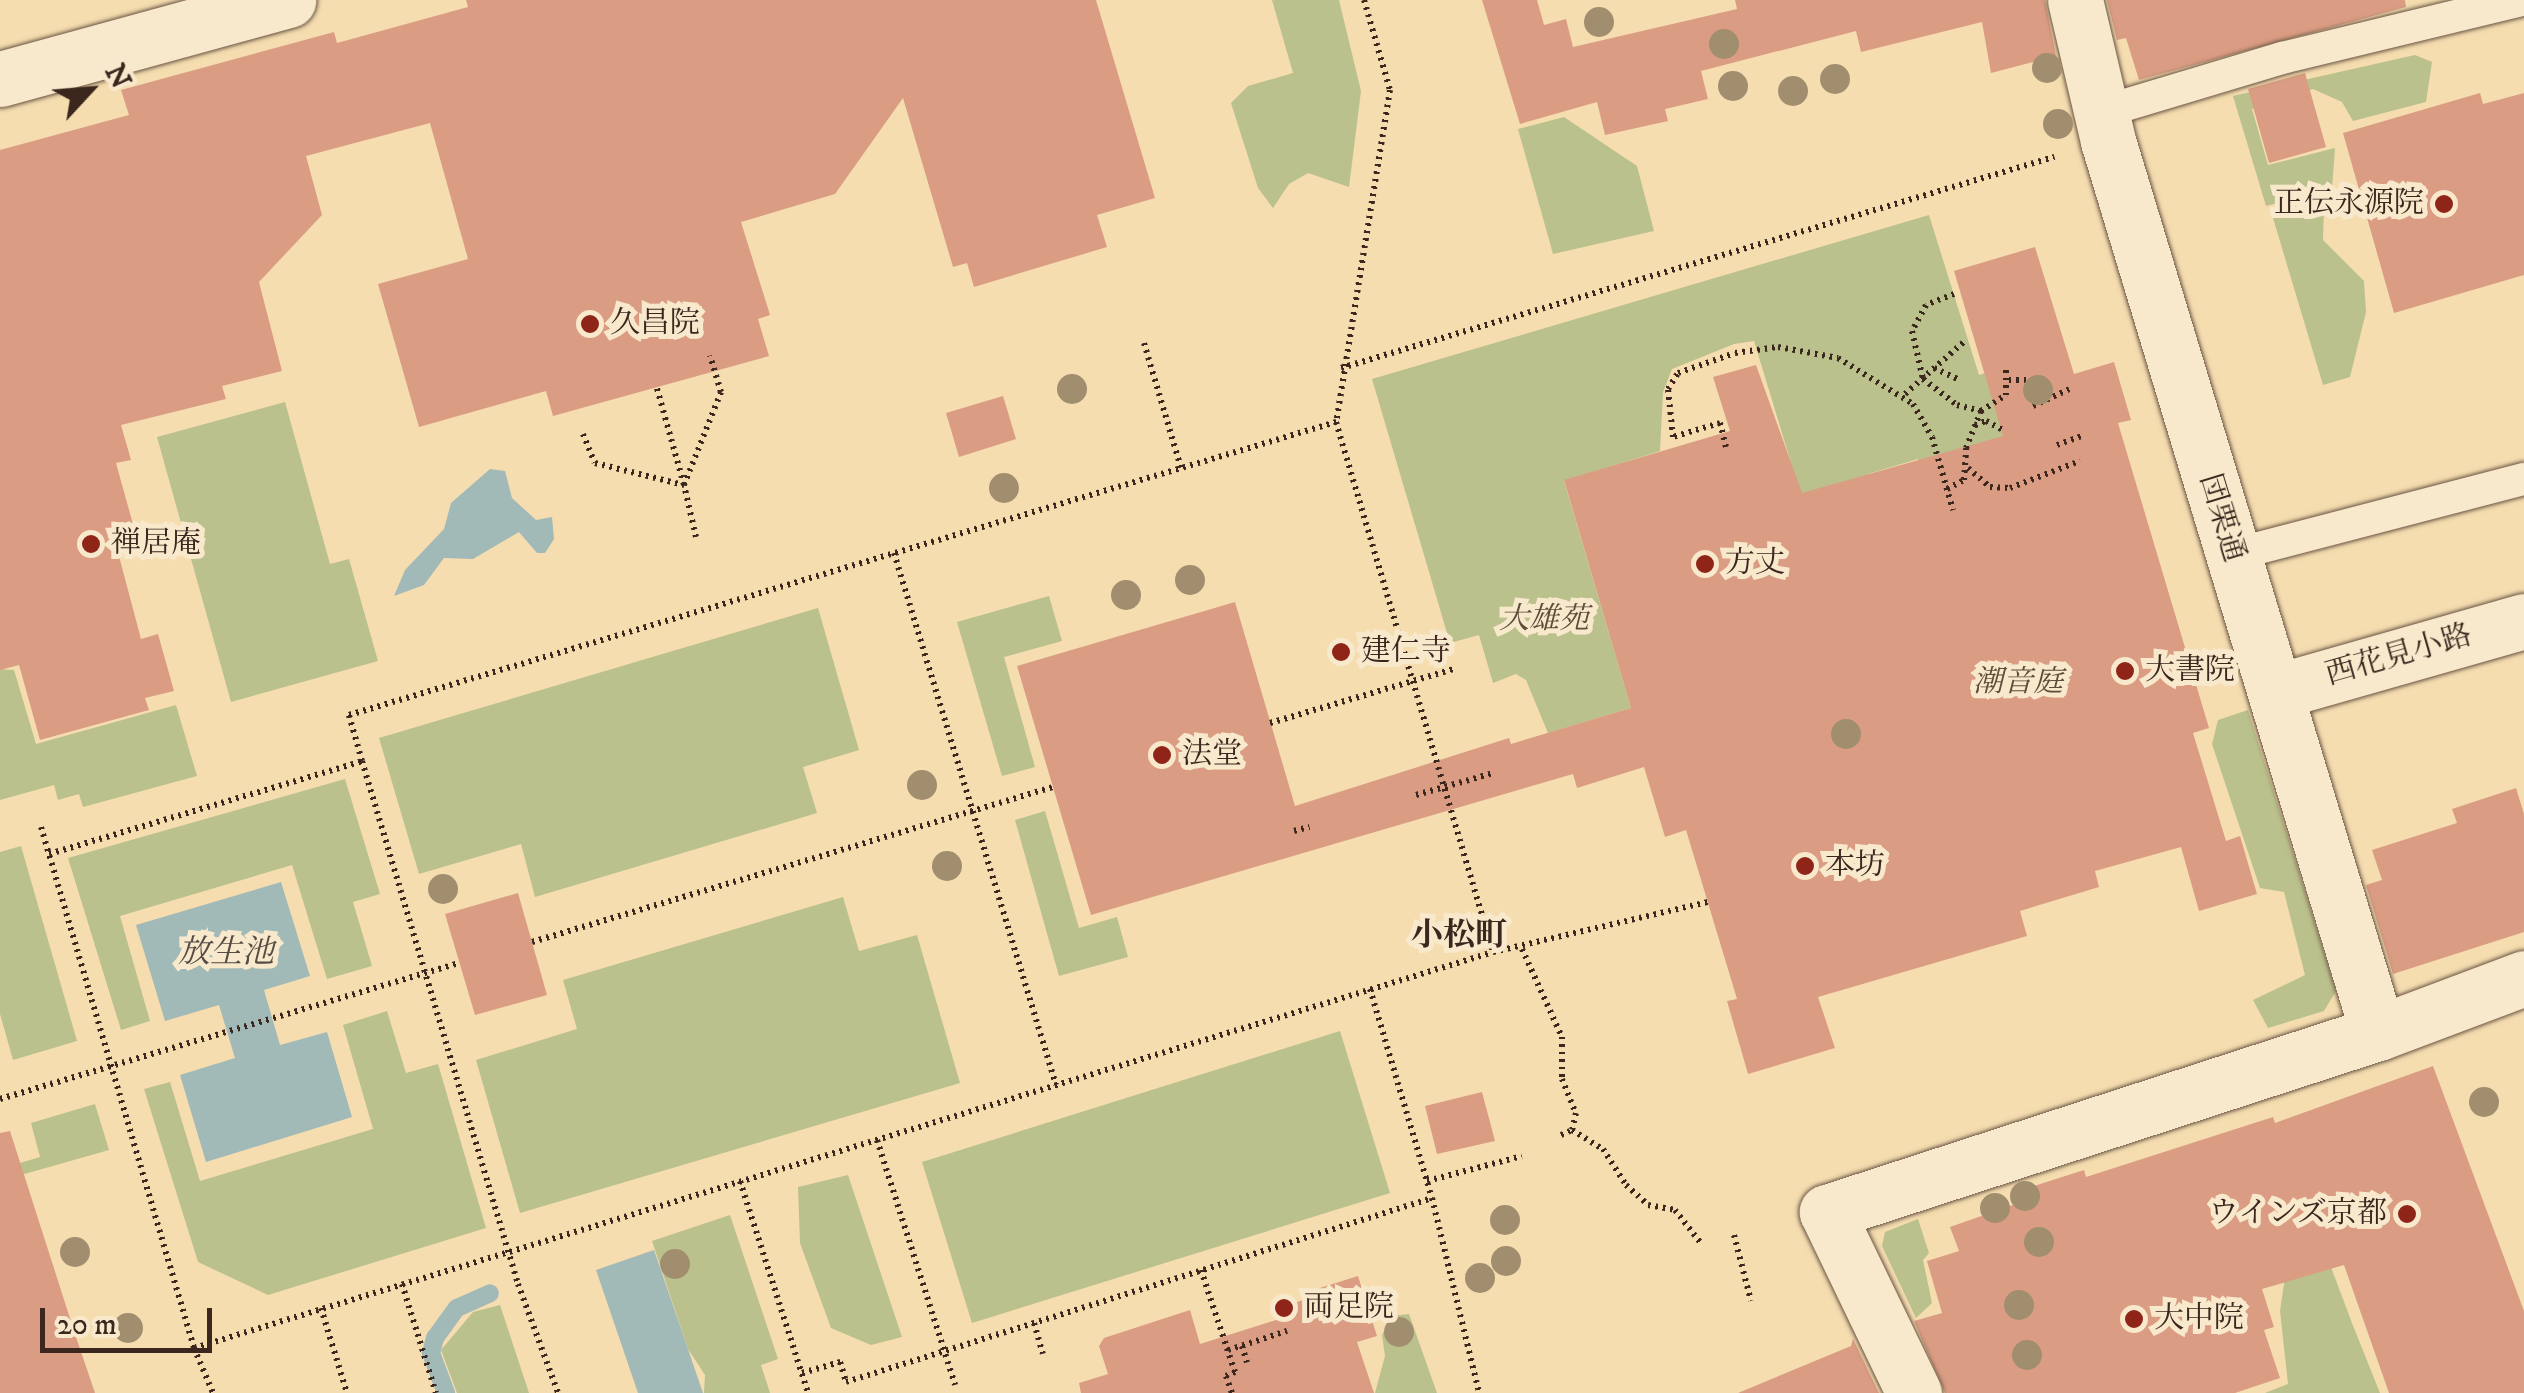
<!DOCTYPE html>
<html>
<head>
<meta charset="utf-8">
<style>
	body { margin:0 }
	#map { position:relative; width:2524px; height:1393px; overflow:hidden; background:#f5ddb0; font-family:"IM FELL DW Pica","Noto Serif JP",serif }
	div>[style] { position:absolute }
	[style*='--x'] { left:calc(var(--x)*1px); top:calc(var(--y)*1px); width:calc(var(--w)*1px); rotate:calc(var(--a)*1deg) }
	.green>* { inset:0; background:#bac18c }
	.water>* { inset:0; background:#a1b9b7 }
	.stream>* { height:18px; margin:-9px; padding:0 9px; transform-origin:9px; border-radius:9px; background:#a1b9b7 }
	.building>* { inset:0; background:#da9d83 }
	.path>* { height:6px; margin-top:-3px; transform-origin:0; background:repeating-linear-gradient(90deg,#3c271f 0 2.5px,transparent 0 7.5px) }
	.roads { filter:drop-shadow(0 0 2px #6a5443) drop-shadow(0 0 2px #6a5443) }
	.lane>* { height:32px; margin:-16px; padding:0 16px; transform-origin:16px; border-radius:16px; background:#f8e9cc }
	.street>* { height:55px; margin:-27.5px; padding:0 27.5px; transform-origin:27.5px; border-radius:27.5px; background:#f8e9cc }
	.secondary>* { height:55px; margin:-27.5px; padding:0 27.5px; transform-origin:27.5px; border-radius:27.5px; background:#f8e9cc }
	.trees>* { width:30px; height:30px; margin:-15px; border-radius:50%; background:#a18e6f }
	.dots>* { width:28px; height:28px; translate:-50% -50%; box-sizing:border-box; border:5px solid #f8e9cc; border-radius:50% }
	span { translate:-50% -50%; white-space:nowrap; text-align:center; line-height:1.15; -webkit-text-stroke:10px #f8e9cc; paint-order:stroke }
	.poi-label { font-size:30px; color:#3c271f }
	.right { translate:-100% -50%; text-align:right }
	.left { translate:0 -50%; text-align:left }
	.street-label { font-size:30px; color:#3c271f }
	.park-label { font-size:30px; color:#5c4e3a; font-style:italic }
	.neighbourhood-label { font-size:32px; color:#3c271f; font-weight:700 }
	.water-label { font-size:32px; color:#554c45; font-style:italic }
	.north { position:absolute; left:40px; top:40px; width:100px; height:100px; -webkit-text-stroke:8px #f8e9cc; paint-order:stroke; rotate:64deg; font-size:28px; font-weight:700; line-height:40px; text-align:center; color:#3c271f }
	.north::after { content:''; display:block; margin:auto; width:35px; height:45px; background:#3c271f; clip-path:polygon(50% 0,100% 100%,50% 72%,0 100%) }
	.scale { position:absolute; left:40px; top:1308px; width:172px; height:45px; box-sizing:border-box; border:5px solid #3c271f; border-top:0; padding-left:12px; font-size:30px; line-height:35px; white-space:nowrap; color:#3c271f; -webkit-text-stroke:8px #f8e9cc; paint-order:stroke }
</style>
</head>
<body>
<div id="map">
	<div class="green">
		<div style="clip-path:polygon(1272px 0,1339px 0,1361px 91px,1349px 187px,1308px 173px,1289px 184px,1273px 208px,1258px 188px,1231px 103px,1248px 86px,1293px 73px)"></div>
		<div style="clip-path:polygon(2415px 55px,2432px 62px,2426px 102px,2353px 121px,2342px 102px,2313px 89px,2252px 109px,2268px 165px,2335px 148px,2332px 189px,2266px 206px,2233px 96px)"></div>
		<div style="clip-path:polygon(1564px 117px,1637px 166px,1654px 231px,1553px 254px,1518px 129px)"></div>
		<div style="clip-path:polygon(2293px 199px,2324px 207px,2323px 240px,2364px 281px,2366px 312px,2350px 377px,2323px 385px,2273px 218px)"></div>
		<div style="clip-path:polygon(evenodd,1929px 215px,1979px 375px,2044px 354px,2085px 486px,1847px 647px,1754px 341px,1734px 344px,1672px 369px,1663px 392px,1660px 451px,1564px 481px,1631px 708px,1548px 733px,1526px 680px,1516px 674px,1493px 683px,1479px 635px,1450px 643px,1372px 379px,1929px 215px,1918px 459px,1932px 506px,1867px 475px,1868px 474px,1918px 459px)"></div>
		<div style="clip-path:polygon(285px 402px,330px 564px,349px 559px,378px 661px,231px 702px,157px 437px)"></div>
		<div style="clip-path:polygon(1049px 596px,1062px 641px,1004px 657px,1035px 767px,1002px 776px,957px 622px)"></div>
		<div style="clip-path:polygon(818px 608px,859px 750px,803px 767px,817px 813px,535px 897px,521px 844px,419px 874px,379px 738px)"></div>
		<div style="clip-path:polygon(0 669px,14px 670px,36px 744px,176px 705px,197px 776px,83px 807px,79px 794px,58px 800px,54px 785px,0 800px)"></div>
		<div style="clip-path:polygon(2248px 710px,2336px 991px,2324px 1011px,2268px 1028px,2253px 1000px,2305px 975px,2284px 892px,2260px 888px,2212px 744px,2218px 720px)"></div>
		<div style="clip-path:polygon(345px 779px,380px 894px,353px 902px,372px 966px,327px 979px,292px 865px,120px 916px,150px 1021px,121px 1030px,68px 858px)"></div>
		<div style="clip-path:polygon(1045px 811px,1079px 928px,1117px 917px,1128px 957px,1059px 976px,1015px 820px)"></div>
		<div style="clip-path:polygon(21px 846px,77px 1041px,13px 1060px,0 1014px,0 852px)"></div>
		<div style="clip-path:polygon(843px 897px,859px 951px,917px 935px,960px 1083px,520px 1213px,476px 1060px,577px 1029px,563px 980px)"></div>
		<div style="clip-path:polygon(387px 1011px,406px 1073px,438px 1064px,486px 1228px,268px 1295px,198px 1262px,144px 1089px,170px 1082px,200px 1181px,373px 1129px,343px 1025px)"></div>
		<div style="clip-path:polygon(1340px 1031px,1390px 1193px,972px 1323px,922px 1162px)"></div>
		<div style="clip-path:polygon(95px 1104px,109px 1150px,0 1181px,0 1169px,40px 1157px,31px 1123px)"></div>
		<div style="clip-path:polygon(848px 1175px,902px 1337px,871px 1345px,831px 1328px,800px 1243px,798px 1187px)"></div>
		<div style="clip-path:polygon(2299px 1182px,2352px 1323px,2380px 1393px,2265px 1393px,2288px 1384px,2280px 1311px)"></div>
		<div style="clip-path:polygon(730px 1215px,778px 1359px,761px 1365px,770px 1393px,704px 1393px,705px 1375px,688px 1349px,652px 1241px)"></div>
		<div style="clip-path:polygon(1918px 1219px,1929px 1253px,1923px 1260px,1932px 1303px,1916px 1318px,1882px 1246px,1885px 1232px)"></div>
		<div style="clip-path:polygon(500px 1305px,529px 1393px,457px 1393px,441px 1350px,473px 1312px)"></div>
		<div style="clip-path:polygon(1409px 1314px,1437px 1393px,1375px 1393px,1385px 1356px,1382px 1335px,1391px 1316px)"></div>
	</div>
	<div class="water">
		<div style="clip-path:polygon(490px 469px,505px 471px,512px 498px,536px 520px,552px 517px,554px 539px,545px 553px,537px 553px,519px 532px,473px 559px,444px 558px,424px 585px,394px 596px,405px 570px,444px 529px,451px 503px)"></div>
		<div style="clip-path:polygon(281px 882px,310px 976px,264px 990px,280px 1045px,327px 1032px,352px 1117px,206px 1162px,180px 1075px,235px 1058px,219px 1005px,165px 1021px,136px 925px)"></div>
		<div style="clip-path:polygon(654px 1250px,703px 1393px,638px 1393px,596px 1270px)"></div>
	</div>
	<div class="stream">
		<div style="--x:446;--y:1393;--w:43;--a:-110.6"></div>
		<div style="--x:431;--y:1353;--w:16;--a:-75"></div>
		<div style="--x:435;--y:1338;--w:37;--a:-54"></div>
		<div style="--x:457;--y:1308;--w:36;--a:-24"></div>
	</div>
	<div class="building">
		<div style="clip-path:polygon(466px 0,1096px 0,1155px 198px,1097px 215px,1107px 247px,974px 287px,967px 263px,953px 267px,903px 98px,835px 194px,741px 222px,770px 315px,758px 319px,769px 356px,553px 416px,546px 391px,419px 427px,378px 284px,468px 259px,430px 123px,306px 156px,322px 215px,259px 282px,282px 371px,222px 386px,226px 399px,121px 425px,131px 460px,116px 463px,136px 535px,115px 541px,141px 639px,158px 634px,174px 691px,145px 698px,149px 710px,40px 740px,19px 665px,0 670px,0 150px,129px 115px,121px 90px,334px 32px,337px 43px,468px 7px)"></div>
		<div style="clip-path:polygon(1482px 0,1537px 0,1544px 25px,1566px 19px,1573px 47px,1737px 9px,1735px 0,2045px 0,2056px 56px,1991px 73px,1982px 22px,1861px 52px,1856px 31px,1701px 71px,1708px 99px,1665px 109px,1668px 121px,1605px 135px,1597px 102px,1520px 124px)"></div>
		<div style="clip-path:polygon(2107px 0,2405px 0,2406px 7px,2139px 80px,2126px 38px,2117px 40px)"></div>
		<div style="clip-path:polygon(2305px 73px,2326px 147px,2269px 163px,2248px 89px)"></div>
		<div style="clip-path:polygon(2480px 93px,2483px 104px,2524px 93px,2524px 275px,2394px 313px,2343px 133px)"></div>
		<div style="clip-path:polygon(2035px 247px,2074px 374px,2114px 362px,2131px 420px,2118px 423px,2209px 728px,2193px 733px,2226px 841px,2240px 836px,2257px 894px,2199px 911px,2181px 847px,2095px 871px,2099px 887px,2020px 911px,2027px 936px,1818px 997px,1835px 1048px,1748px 1074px,1727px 1001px,1737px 999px,1686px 830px,1665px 837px,1644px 767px,1577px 788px,1573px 774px,1091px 915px,1017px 666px,1235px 602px,1295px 806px,1509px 738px,1511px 744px,1631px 708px,1564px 480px,1730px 431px,1713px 377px,1756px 365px,1802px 493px,2003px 436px,1954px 271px)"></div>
		<div style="clip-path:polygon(1003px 396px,1016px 439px,959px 457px,946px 413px)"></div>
		<div style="clip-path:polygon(2516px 788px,2524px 814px,2524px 932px,2393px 974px,2366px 885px,2382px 880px,2372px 850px,2457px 823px,2452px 809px)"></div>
		<div style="clip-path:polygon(518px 893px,547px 995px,475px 1015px,445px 914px)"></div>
		<div style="clip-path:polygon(2433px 1066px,2524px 1311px,2524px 1393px,2389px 1393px,2344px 1265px,2262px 1289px,2274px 1327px,2264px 1330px,2280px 1378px,2235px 1393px,1945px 1393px,1914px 1321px,1942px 1313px,1927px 1261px,1959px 1251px,1950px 1227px,2038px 1196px,2034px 1186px,2084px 1170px,2086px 1177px,2273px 1117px,2275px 1123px)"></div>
		<div style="clip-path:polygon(1482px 1092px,1495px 1141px,1437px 1154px,1425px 1106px)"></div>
		<div style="clip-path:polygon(10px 1131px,76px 1337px,95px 1393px,0 1393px,0 1133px)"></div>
		<div style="clip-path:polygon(1358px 1276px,1377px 1336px,1357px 1342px,1374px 1393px,1081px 1393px,1079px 1383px,1108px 1374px,1099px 1346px,1104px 1338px,1190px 1310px,1200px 1344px,1292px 1315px,1288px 1305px,1303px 1300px,1301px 1294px)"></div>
		<div style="clip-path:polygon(1853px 1339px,1879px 1393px,1738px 1393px,1851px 1346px)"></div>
	</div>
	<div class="path">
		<div style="--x:1364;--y:0;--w:94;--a:73.9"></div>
		<div style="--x:1390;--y:90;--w:336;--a:99.2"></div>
		<div style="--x:1336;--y:422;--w:553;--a:73.5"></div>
		<div style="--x:1954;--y:294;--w:30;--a:159"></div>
		<div style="--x:1926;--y:305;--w:30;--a:118"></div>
		<div style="--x:1912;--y:331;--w:49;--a:77.1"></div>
		<div style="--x:1923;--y:379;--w:43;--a:37.4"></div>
		<div style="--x:1957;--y:405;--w:25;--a:14"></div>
		<div style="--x:1144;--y:343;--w:130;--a:73.5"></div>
		<div style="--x:1341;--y:368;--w:744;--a:-16.49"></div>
		<div style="--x:1934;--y:368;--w:26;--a:25"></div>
		<div style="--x:2009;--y:380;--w:17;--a:0"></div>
		<div style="--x:1905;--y:394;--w:81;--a:-41.5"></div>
		<div style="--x:2033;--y:406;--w:40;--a:-25"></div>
		<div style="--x:1975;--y:425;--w:12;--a:-20"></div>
		<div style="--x:1986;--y:421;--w:19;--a:28"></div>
		<div style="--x:583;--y:434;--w:31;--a:68"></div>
		<div style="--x:595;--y:463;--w:92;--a:13.9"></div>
		<div style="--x:684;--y:485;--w:101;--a:-105.6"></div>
		<div style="--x:2057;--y:445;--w:27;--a:-20"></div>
		<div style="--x:1726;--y:447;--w:25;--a:-104"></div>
		<div style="--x:1720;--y:423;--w:49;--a:163.4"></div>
		<div style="--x:1673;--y:437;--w:48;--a:-95.9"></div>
		<div style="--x:1668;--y:389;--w:19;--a:-58"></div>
		<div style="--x:1678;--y:373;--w:60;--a:-19.3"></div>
		<div style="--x:1735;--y:353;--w:43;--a:-7.9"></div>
		<div style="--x:1778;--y:347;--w:61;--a:10.4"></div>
		<div style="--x:1838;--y:358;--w:88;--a:31.5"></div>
		<div style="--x:1913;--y:404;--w:38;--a:60"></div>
		<div style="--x:1932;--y:437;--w:76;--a:74"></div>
		<div style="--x:1968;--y:468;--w:29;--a:41"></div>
		<div style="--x:1990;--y:487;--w:20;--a:3"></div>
		<div style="--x:2010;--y:488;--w:75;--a:-21.1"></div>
		<div style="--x:1947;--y:489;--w:19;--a:-28"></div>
		<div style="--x:1964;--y:480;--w:32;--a:-86"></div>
		<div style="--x:1966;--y:448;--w:40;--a:-68"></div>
		<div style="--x:1981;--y:411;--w:30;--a:-33"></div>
		<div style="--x:2006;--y:395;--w:28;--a:-90"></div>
		<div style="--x:696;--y:537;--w:53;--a:-103"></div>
		<div style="--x:684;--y:485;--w:100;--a:-68.3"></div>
		<div style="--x:721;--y:392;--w:38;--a:-107"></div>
		<div style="--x:894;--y:553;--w:556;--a:73.06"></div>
		<div style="--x:1270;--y:723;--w:191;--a:-16.4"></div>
		<div style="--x:362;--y:761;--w:546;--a:73.39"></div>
		<div style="--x:518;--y:1284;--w:116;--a:69.8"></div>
		<div style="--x:1416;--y:795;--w:80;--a:-15.9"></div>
		<div style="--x:41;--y:827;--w:543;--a:73.63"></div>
		<div style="--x:194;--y:1348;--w:49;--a:67.1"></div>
		<div style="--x:1294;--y:831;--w:16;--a:-15"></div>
		<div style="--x:49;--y:854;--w:327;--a:-16.5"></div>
		<div style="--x:362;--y:761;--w:48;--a:-105.8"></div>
		<div style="--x:349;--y:715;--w:1030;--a:-16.53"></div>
		<div style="--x:532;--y:942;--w:544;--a:-16.57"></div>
		<div style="--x:1522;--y:949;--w:97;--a:65.6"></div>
		<div style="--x:1562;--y:1037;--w:42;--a:90"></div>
		<div style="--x:1562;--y:1079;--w:37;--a:68"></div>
		<div style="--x:1576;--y:1113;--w:17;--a:103"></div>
		<div style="--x:1370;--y:989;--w:218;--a:73.5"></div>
		<div style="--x:1432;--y:1198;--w:201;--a:76.4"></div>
		<div style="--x:0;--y:1099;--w:479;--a:-16.5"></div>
		<div style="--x:1561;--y:1135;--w:12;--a:-24"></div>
		<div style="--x:1572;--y:1130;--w:36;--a:32"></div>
		<div style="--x:1603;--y:1149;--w:43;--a:57.4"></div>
		<div style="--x:1626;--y:1185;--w:30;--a:42"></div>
		<div style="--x:1648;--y:1205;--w:27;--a:10"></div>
		<div style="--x:1675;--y:1210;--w:41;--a:52"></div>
		<div style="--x:877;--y:1140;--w:257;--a:72.3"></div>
		<div style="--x:740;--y:1181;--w:223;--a:72.2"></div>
		<div style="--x:1427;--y:1181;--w:98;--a:-14.7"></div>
		<div style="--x:1734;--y:1235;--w:68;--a:75.6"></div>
		<div style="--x:1201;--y:1270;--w:108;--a:71.6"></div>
		<div style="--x:1235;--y:1372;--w:10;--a:156"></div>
		<div style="--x:1226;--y:1376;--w:18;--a:71"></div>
		<div style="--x:402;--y:1284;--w:114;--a:72.7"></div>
		<div style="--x:321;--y:1308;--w:89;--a:73"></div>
		<div style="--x:1034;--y:1323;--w:32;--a:74"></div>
		<div style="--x:1242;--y:1346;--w:17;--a:73"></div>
		<div style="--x:194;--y:1348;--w:1358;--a:-16.95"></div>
		<div style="--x:1493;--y:952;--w:221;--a:-13.1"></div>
		<div style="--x:1228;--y:1350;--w:62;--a:-17.9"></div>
		<div style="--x:802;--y:1373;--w:40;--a:-16"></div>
		<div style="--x:840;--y:1362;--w:21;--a:73"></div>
		<div style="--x:846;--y:1382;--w:614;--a:-17.43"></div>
	</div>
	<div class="roads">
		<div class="lane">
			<div style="--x:2102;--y:112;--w:188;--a:-16.7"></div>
			<div style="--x:2282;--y:58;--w:246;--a:-13.6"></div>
			<div style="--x:2232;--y:555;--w:302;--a:-14.6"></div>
		</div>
		<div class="street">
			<div style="--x:2075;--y:0;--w:145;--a:76.8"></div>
			<div style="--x:2108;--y:141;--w:932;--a:73.16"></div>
			<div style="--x:2275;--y:692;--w:259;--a:-15.9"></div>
			<div style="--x:1914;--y:1393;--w:201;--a:-115.7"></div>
			<div style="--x:1827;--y:1212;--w:579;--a:-18"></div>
			<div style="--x:2378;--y:1033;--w:156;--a:-20.6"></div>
		</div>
		<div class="secondary">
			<div style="--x:0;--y:79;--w:299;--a:-15.3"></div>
		</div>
	</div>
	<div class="trees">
		<div style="left:1599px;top:22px"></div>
		<div style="left:1724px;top:44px"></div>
		<div style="left:2047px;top:68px"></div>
		<div style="left:1835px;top:79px"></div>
		<div style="left:1733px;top:86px"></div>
		<div style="left:1793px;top:91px"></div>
		<div style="left:2058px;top:124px"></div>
		<div style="left:1072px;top:389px"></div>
		<div style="left:2038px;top:390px"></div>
		<div style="left:1004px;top:488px"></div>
		<div style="left:1190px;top:580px"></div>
		<div style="left:1126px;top:595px"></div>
		<div style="left:1846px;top:734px"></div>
		<div style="left:922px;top:785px"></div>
		<div style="left:947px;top:866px"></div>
		<div style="left:443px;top:889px"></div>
		<div style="left:2484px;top:1102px"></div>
		<div style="left:2025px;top:1196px"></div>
		<div style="left:1995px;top:1208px"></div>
		<div style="left:1505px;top:1220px"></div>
		<div style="left:2039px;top:1242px"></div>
		<div style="left:75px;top:1252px"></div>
		<div style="left:1506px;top:1261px"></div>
		<div style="left:675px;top:1264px"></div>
		<div style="left:1480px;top:1278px"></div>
		<div style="left:2019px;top:1305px"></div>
		<div style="left:128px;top:1328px"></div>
		<div style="left:1399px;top:1332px"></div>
		<div style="left:2027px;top:1355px"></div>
	</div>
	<div class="dots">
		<div style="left:2444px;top:204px;background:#8f2418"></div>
		<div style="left:590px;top:324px;background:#8f2418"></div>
		<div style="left:91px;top:544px;background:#8f2418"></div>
		<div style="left:1705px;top:564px;background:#8f2418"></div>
		<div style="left:1341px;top:652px;background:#8f2418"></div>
		<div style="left:2125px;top:671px;background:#8f2418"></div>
		<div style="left:1162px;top:755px;background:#8f2418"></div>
		<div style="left:1805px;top:866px;background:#8f2418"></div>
		<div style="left:2407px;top:1214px;background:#8f2418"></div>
		<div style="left:1284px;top:1308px;background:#8f2418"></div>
		<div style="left:2134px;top:1319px;background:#8f2418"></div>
	</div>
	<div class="poi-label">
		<span class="right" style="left:2424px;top:204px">正伝永源院</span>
		<span class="left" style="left:610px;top:324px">久昌院</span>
		<span class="left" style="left:111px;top:544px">禅居庵</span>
		<span class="left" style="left:1725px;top:564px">方丈</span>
		<span class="left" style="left:1361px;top:652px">建仁寺</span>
		<span class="left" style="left:2145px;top:671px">大書院</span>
		<span class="left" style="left:1182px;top:755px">法堂</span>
		<span class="left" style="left:1825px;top:866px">本坊</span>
		<span class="right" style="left:2387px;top:1214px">ウインズ京都</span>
		<span class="left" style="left:1304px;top:1308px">両足院</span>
		<span class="left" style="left:2154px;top:1319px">大中院</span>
	</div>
	<div class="street-label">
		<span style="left:2221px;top:518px;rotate:73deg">団栗通</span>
		<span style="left:2399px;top:656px;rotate:-16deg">西花見小路</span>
	</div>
	<div class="park-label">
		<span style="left:1544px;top:620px">大雄苑</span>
		<span style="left:2018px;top:683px">潮音庭</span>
	</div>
	<div class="neighbourhood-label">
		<span style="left:1459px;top:936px">小松町</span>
	</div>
	<div class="water-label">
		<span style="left:226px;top:953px">放生池</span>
	</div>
	<div class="north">N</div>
	<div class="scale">20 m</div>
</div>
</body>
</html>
